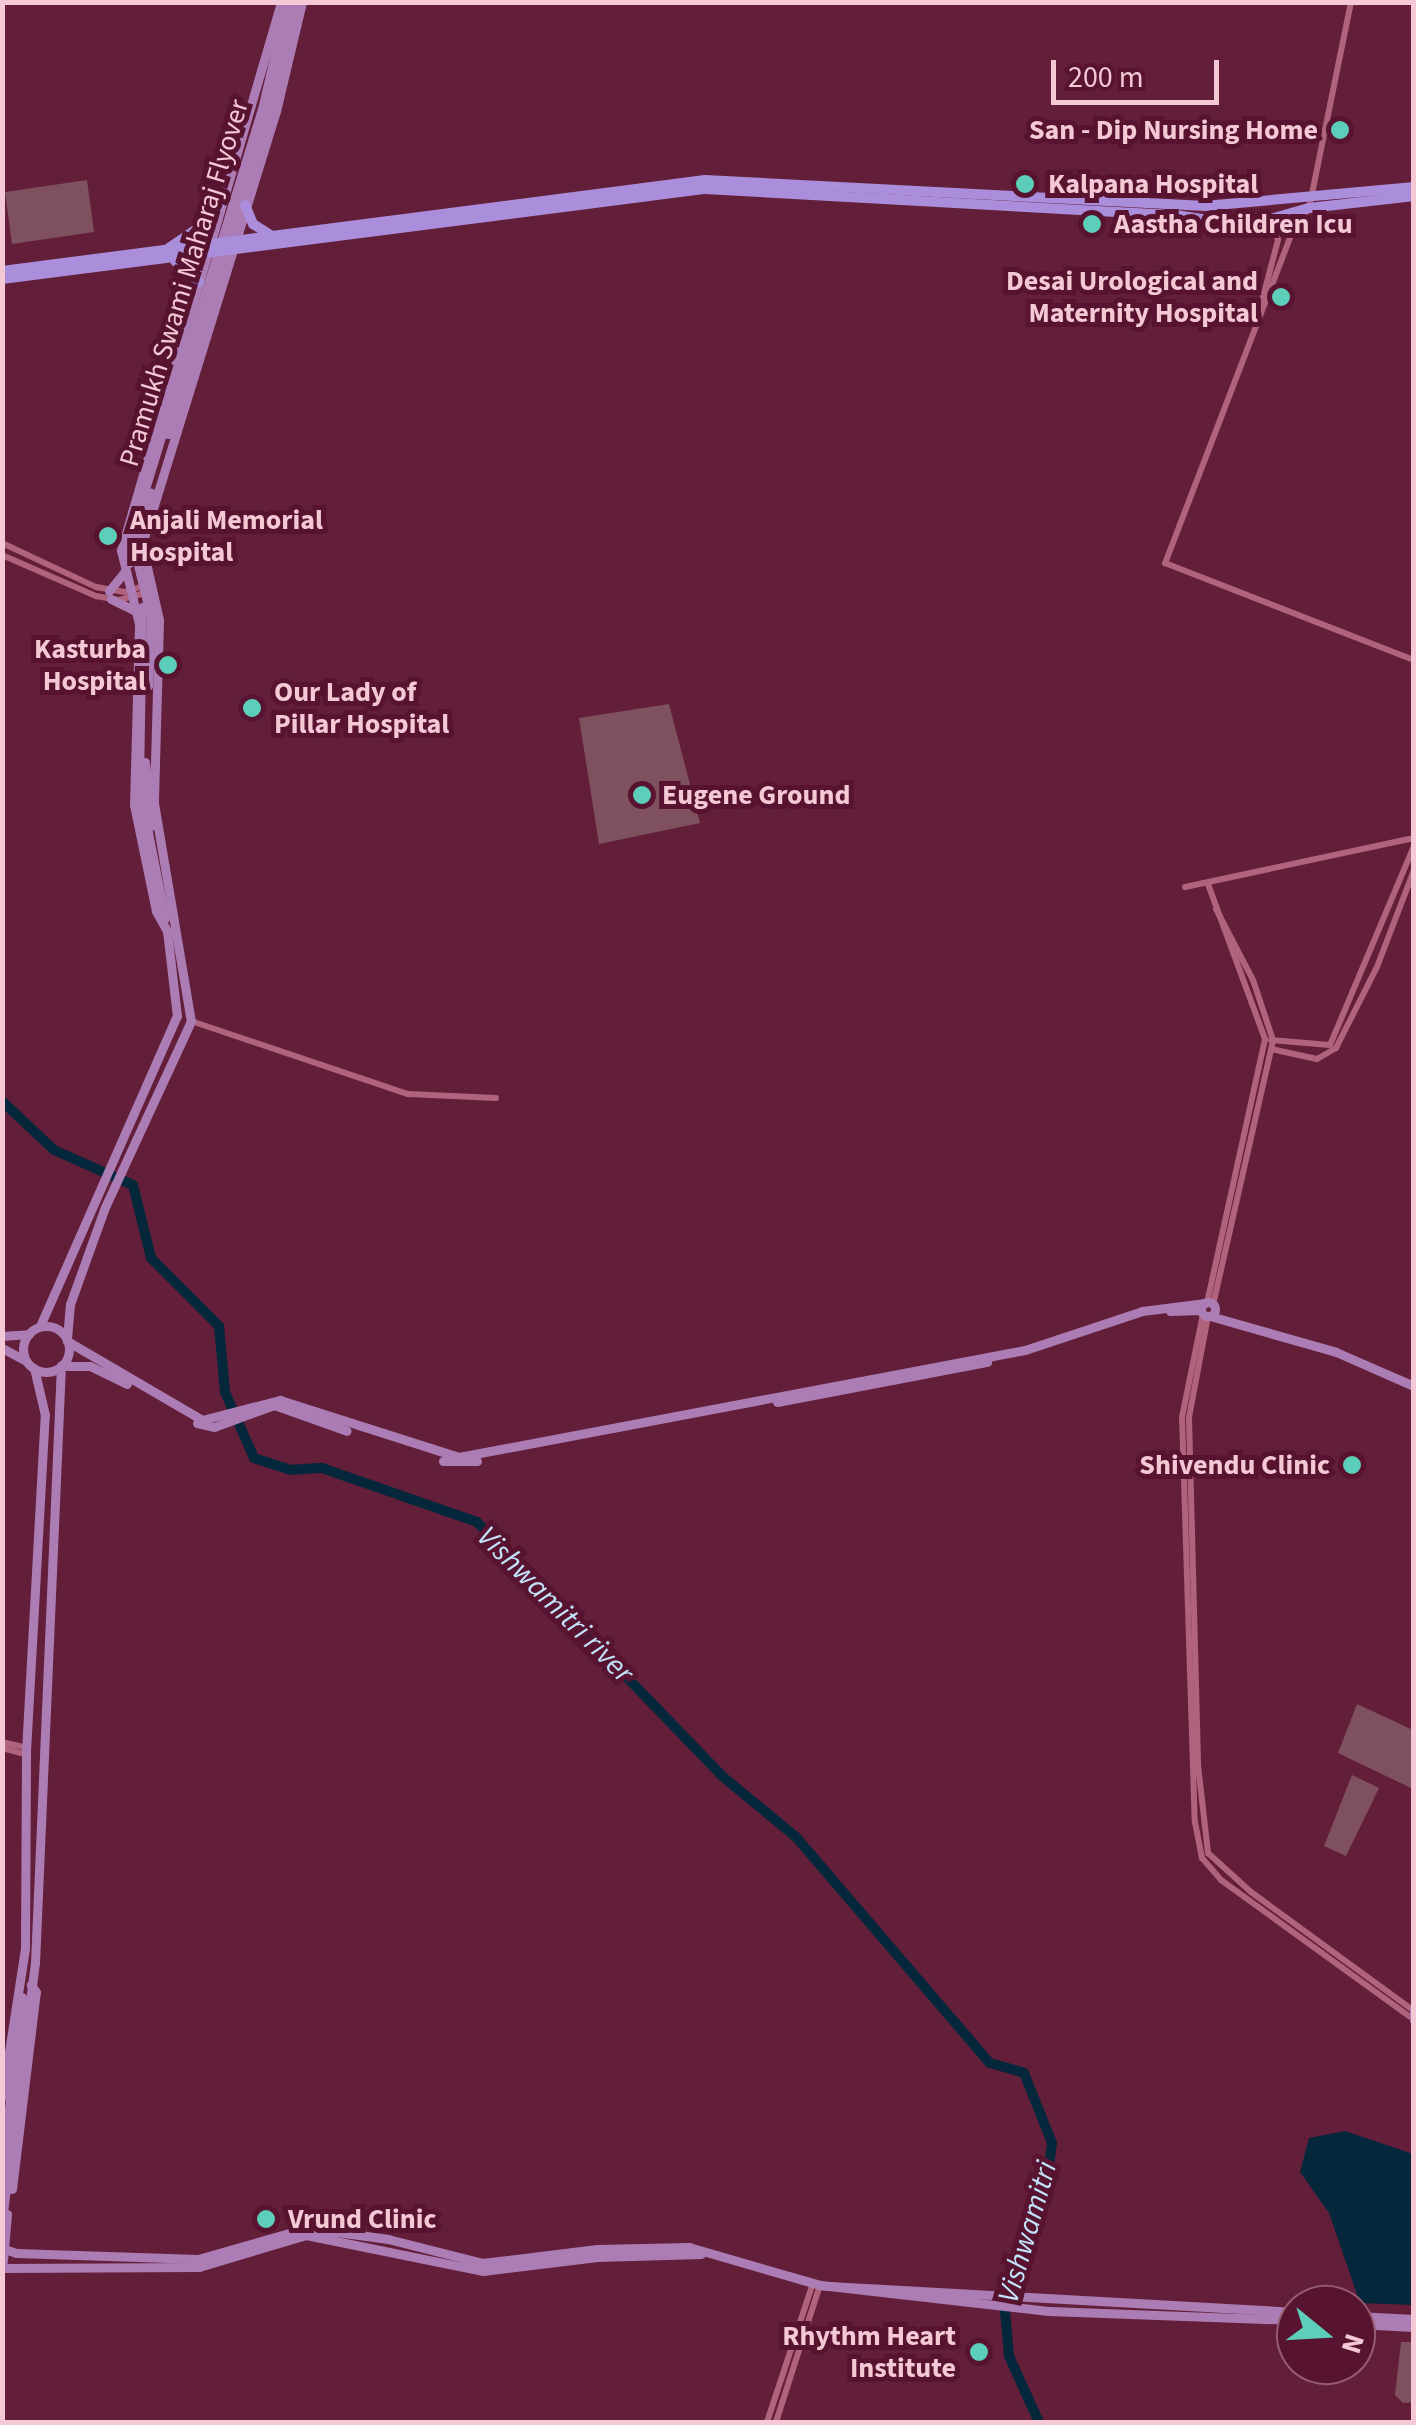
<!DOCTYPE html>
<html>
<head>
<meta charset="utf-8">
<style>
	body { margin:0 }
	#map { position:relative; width:1416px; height:2425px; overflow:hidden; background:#631f39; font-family:"Source Sans 3",sans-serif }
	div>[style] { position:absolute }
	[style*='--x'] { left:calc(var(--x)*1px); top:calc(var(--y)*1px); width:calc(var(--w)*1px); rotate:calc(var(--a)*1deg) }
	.green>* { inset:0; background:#7f515f }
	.water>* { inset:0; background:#05273b }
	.river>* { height:10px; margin:-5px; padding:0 5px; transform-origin:5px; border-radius:5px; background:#05273b }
	.minor>* { height:6px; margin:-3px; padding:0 3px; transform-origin:3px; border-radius:3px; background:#af637c }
	.major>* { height:9px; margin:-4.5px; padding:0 4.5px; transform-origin:4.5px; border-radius:4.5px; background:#ac7db5 }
	.major>.ring { margin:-4.5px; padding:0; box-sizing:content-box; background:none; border:9px solid #ac7db5; border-radius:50% }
	.highway>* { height:10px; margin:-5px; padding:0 5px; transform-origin:5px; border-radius:5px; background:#aa8edb }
	.dots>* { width:28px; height:28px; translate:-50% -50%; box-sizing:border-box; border:5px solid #57132f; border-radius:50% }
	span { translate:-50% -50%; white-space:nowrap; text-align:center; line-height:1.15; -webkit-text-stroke:10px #57132f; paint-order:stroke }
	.poi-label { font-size:28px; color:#f4c9d5; font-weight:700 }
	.right { translate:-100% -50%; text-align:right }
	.left { translate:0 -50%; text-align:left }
	.street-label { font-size:28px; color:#f4c9d5 }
	.water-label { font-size:30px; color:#c3e3fb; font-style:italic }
	.frame { position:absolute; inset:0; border:5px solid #f4c9d5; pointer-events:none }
	.north { position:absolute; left:1276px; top:2285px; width:100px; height:100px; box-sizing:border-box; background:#57132f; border:2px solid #965c71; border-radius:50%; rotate:108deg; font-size:28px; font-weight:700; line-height:40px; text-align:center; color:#f4c9d5 }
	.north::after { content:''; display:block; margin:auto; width:35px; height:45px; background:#5cceba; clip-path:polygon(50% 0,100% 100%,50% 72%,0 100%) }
	.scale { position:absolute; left:1051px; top:60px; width:168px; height:45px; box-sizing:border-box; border:5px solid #f4c9d5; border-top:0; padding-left:12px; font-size:30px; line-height:35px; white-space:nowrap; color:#f4c9d5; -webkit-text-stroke:8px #57132f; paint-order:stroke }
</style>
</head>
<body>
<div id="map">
	<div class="green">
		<div style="clip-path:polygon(87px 180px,94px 232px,12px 244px,5px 192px)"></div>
		<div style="clip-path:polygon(669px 704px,700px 823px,599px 844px,579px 718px)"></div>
		<div style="clip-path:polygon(1357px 1704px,1413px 1730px,1413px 1789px,1338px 1753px)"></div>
		<div style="clip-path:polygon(1352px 1775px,1379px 1788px,1346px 1856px,1324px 1846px)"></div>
		<div style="clip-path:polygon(1401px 2342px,1414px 2342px,1413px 2402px,1403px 2403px,1395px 2395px)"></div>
	</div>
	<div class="water">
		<div style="clip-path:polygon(1345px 2131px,1413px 2154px,1413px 2305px,1360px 2303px,1329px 2213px,1300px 2172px,1309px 2138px)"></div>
	</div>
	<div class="river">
		<div style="--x:2;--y:1101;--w:71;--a:43.3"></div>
		<div style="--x:54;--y:1150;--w:86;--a:23.9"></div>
		<div style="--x:133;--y:1185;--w:75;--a:76.1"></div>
		<div style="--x:151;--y:1258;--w:96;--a:45"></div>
		<div style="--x:219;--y:1326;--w:66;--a:84.8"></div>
		<div style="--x:225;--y:1392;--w:72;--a:66.3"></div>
		<div style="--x:254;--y:1458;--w:38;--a:18"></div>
		<div style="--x:290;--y:1470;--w:32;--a:-4"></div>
		<div style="--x:322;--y:1468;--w:164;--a:19.2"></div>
		<div style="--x:477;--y:1522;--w:353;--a:46"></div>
		<div style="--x:722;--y:1776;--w:96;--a:39.5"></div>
		<div style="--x:796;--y:1837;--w:298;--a:49.4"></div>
		<div style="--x:990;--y:2063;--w:35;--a:16"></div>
		<div style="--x:1024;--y:2073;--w:75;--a:68.2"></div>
		<div style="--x:1052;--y:2143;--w:41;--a:97"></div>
		<div style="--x:1047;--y:2184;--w:93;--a:112.7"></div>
		<div style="--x:1011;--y:2270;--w:41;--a:98.3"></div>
		<div style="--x:1005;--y:2311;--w:45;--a:84.9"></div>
		<div style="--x:1009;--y:2356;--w:72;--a:65.6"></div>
	</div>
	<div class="minor">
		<div style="--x:1351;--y:2;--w:210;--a:101.5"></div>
		<div style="--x:1309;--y:208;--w:27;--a:126"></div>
		<div style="--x:1293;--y:230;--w:357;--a:111"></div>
		<div style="--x:1165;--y:563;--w:267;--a:21.3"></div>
		<div style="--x:1257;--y:320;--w:83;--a:-75.3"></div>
		<div style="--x:1278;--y:240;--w:10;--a:-107"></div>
		<div style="--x:1275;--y:230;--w:15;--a:-160"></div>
		<div style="--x:2;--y:543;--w:104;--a:25.1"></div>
		<div style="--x:96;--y:587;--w:29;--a:10"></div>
		<div style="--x:125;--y:592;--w:19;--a:-18"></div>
		<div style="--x:2;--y:555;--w:103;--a:23.6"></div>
		<div style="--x:96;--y:596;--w:23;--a:10"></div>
		<div style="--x:119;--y:600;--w:27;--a:-15"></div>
		<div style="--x:1185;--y:887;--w:234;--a:-12.1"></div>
		<div style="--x:191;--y:1021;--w:229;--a:18.6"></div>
		<div style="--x:408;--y:1094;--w:88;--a:2.6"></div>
		<div style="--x:1271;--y:1040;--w:59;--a:4.8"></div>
		<div style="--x:1330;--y:1045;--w:216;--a:-67.1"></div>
		<div style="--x:1271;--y:1049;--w:47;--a:12.3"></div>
		<div style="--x:1317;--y:1059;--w:22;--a:-30"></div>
		<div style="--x:1336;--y:1048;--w:91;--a:-63.2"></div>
		<div style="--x:1377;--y:967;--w:104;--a:-69.1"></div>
		<div style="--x:1207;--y:1303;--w:270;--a:-77.6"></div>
		<div style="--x:1265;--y:1039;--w:165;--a:-110.2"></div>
		<div style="--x:1213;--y:1305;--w:272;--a:-77.2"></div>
		<div style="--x:1273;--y:1040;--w:63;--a:-108.4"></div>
		<div style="--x:1253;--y:980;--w:80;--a:-117.5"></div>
		<div style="--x:1203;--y:1314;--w:105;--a:101.5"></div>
		<div style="--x:1182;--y:1417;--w:405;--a:88.2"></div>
		<div style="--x:1195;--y:1822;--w:37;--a:79"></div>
		<div style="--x:1202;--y:1858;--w:29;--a:49"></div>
		<div style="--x:1221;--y:1880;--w:233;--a:35.9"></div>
		<div style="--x:1208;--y:1316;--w:104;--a:100.6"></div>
		<div style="--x:1189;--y:1418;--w:347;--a:88.5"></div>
		<div style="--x:1198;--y:1765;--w:89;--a:83.5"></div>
		<div style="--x:1208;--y:1853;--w:58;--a:42.2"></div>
		<div style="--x:1251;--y:1892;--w:200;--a:36.1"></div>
		<div style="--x:2;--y:1742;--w:26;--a:13"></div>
		<div style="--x:2;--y:1748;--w:24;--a:15"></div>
		<div style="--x:767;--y:2422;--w:146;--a:-71.7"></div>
		<div style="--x:776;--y:2422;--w:144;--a:-72.2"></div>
	</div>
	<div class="major">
		<div style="--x:302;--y:2;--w:112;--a:103.4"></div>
		<div style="--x:276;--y:111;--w:454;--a:107.2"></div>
		<div style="--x:142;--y:545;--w:77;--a:77.2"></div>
		<div style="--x:159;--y:620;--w:183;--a:91.6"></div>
		<div style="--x:154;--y:803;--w:221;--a:80.4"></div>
		<div style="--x:191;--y:1021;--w:205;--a:114.8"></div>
		<div style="--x:105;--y:1207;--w:103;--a:109.8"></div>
		<div style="--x:70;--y:1304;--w:37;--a:95"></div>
		<div style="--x:67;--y:1341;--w:156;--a:30.3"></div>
		<div style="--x:202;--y:1420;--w:81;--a:-14.4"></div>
		<div style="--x:280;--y:1400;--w:188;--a:17.7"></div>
		<div style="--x:459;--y:1457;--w:576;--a:-10.71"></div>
		<div style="--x:1025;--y:1350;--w:123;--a:-18.4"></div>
		<div style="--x:1142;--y:1311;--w:64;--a:-7.1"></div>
		<div style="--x:168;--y:434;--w:337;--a:-72.7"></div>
		<div style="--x:268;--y:112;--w:113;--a:-76.2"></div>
		<div style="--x:129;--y:563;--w:22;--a:-90"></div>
		<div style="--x:129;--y:541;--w:452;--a:-72.9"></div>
		<div style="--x:262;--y:109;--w:110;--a:-76.8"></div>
		<div style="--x:109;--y:591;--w:26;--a:-51"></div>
		<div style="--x:111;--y:599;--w:30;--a:26"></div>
		<div style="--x:142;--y:607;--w:180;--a:91"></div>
		<div style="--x:139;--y:787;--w:134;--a:78.8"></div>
		<div style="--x:148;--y:686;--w:68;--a:-87.5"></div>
		<div style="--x:151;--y:618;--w:71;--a:-103.8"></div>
		<div style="--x:134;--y:549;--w:59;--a:-73.4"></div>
		<div style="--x:145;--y:762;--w:64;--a:83.8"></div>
		<div class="ring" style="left:1201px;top:1302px;width:5px;height:5px"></div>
		<div style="--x:1170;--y:1311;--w:31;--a:-2"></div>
		<div style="--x:1210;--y:1316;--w:131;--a:15.9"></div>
		<div style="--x:1336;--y:1352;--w:85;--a:23.6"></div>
		<div style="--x:40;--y:1326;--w:339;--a:-66.2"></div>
		<div style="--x:177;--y:1016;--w:86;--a:-96.7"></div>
		<div style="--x:167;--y:931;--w:23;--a:-119"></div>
		<div style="--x:156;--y:911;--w:108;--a:-101.7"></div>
		<div style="--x:134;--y:805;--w:181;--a:-88.4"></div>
		<div style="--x:139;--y:624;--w:76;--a:-103.7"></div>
		<div style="--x:121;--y:550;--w:571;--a:-73.72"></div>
		<div class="ring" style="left:23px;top:1326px;width:37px;height:37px"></div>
		<div style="--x:2;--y:1336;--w:27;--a:-4"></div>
		<div style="--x:2;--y:1348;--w:26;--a:28"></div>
		<div style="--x:777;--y:1402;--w:214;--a:-10.8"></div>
		<div style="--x:197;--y:1423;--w:17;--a:13"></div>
		<div style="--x:214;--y:1427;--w:64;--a:-20.1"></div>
		<div style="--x:274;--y:1405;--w:77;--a:19.6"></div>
		<div style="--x:443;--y:1461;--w:34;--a:0"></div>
		<div style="--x:1414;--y:2008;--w:12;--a:90"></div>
		<div style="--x:2;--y:2097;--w:151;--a:-81.2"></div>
		<div style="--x:25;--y:1948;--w:197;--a:-89.7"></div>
		<div style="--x:26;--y:1751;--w:337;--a:-86.8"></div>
		<div style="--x:45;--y:1415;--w:48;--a:-103.2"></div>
		<div style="--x:2;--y:2168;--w:172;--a:-83.3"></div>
		<div style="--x:12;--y:2189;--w:198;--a:-83.1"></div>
		<div style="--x:36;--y:1992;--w:9;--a:-126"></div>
		<div style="--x:7;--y:2214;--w:35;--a:95"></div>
		<div style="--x:4;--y:2249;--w:13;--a:18"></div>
		<div style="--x:16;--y:2253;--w:182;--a:1.9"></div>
		<div style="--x:198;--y:2259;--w:113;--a:-15.9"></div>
		<div style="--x:307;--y:2228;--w:82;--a:7.7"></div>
		<div style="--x:388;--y:2239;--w:97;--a:14.3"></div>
		<div style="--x:482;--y:2263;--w:116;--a:-6.9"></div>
		<div style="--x:597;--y:2249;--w:92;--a:-1.2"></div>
		<div style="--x:689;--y:2247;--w:136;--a:16.2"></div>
		<div style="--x:2;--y:2220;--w:259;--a:-82.7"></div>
		<div style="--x:35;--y:1963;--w:598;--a:-87.51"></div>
		<div style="--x:61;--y:1366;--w:29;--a:0"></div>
		<div style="--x:90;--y:1366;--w:41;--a:25.9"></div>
		<div style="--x:4;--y:2250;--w:18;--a:96"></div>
		<div style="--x:2;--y:2268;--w:197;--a:-0.3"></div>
		<div style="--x:199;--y:2267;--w:112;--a:-16.7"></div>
		<div style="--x:306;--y:2235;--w:181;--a:11.5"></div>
		<div style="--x:483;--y:2271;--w:115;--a:-7"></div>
		<div style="--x:597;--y:2257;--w:104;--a:-1.7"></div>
		<div style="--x:1296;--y:2312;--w:477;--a:-176.8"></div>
		<div style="--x:820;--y:2285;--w:230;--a:6.5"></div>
		<div style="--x:1049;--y:2311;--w:247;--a:2.1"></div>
		<div style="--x:1356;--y:2316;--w:58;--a:3"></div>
		<div style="--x:1356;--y:2324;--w:58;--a:3"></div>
	</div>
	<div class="highway">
		<div style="--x:245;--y:205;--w:21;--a:67"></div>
		<div style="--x:253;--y:224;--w:22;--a:32"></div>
		<div style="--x:169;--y:248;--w:42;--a:-34.4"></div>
		<div style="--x:204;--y:224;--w:35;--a:-51"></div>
		<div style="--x:175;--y:261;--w:32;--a:41"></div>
		<div style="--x:2;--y:271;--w:709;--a:-7.38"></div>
		<div style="--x:705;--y:180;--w:501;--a:2.98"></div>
		<div style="--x:1205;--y:206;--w:210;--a:-5.2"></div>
		<div style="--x:2;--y:279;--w:709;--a:-7.3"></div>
		<div style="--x:705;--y:189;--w:472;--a:3.2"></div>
		<div style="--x:1176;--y:215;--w:71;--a:8.9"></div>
		<div style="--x:1246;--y:226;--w:66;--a:-15.9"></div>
		<div style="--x:1309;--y:208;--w:106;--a:-6.5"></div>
	</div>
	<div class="dots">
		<div style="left:1340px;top:130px;background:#5cceba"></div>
		<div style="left:1025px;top:184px;background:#5cceba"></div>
		<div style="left:1092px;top:224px;background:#5cceba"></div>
		<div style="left:1281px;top:297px;background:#5cceba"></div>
		<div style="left:108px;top:536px;background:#5cceba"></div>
		<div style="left:168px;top:665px;background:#5cceba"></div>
		<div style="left:252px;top:708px;background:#5cceba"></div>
		<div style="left:642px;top:795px;background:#5cceba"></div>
		<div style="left:1352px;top:1465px;background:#5cceba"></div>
		<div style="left:266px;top:2219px;background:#5cceba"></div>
		<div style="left:979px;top:2352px;background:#5cceba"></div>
	</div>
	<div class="poi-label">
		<span class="right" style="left:1318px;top:130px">San - Dip Nursing Home</span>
		<span class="left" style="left:1048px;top:184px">Kalpana Hospital</span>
		<span class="left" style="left:1114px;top:224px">Aastha Children Icu</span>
		<span class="right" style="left:1258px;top:297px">Desai Urological and<br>Maternity Hospital</span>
		<span class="left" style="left:130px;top:536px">Anjali Memorial<br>Hospital</span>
		<span class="right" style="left:146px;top:665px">Kasturba<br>Hospital</span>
		<span class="left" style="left:274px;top:708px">Our Lady of<br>Pillar Hospital</span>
		<span class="left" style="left:662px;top:795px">Eugene Ground</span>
		<span class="right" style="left:1330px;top:1465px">Shivendu Clinic</span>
		<span class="left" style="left:288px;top:2219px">Vrund Clinic</span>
		<span class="right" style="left:956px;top:2352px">Rhythm Heart<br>Institute</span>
	</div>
	<div class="street-label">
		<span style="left:184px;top:283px;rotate:-73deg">Pramukh Swami Maharaj Flyover</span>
	</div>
	<div class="water-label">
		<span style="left:555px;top:1605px;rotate:45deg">Vishwamitri river</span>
		<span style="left:1028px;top:2232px;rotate:-74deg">Vishwamitri</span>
	</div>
	<div class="frame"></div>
	<div class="north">N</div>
	<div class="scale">200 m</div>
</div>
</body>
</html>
